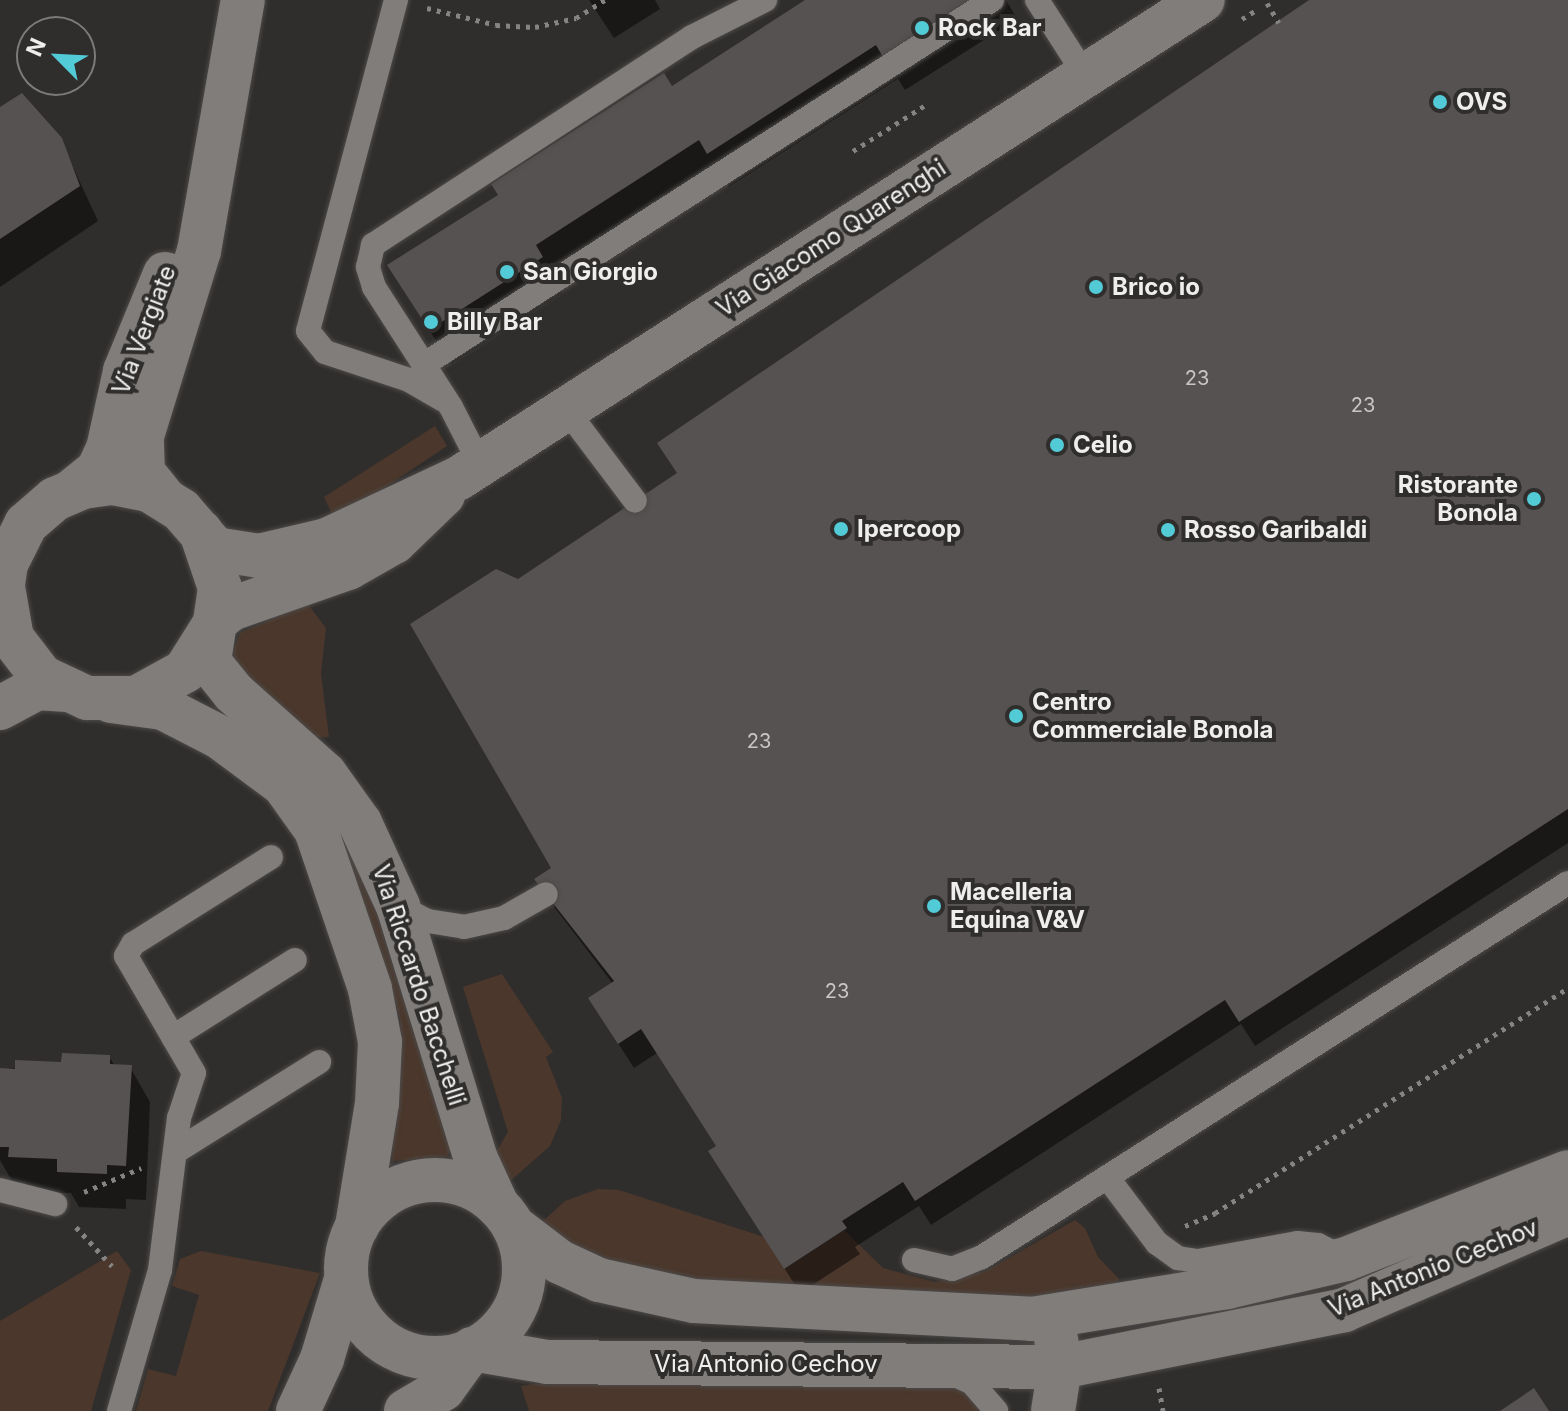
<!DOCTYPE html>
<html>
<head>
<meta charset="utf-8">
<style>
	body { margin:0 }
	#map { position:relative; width:1568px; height:1411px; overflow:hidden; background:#302e2c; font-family:Inter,sans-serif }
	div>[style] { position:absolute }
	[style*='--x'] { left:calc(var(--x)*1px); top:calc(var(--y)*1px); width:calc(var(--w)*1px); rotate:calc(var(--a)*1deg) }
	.green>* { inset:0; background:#4b372b }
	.shadow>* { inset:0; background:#0007 }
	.building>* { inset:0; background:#555251 }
	.path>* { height:5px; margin-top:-2.5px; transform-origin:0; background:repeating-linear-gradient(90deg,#868483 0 4px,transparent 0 10px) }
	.roads { filter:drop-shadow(0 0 2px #4c4a49) drop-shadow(0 0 2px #4c4a49) }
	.service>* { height:24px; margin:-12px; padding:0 12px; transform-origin:12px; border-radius:12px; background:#807d7b }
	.minor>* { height:44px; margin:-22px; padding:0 22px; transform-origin:22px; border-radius:22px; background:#807d7b }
	.minor>.ring { margin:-22px; padding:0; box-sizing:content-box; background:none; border:44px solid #807d7b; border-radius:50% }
	.dots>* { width:22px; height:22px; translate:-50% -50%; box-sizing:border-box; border:4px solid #302e2c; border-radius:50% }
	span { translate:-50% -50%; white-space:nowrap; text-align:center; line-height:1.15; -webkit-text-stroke:8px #302e2c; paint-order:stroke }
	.number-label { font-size:20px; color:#c8c7c6 }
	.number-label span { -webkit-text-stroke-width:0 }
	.poi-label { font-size:24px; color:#efeeed; font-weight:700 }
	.left { translate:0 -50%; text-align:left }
	.right { translate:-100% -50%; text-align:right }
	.street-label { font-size:24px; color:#efeeed }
	.north { position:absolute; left:16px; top:16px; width:80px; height:80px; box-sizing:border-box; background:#302e2c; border:2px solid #7c7b79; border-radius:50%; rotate:294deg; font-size:22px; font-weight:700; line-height:32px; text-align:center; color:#efeeed }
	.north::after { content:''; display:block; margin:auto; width:28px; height:36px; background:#52cbd7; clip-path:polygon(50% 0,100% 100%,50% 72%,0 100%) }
</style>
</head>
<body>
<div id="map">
	<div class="green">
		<div style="clip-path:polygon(435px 426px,447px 446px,335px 521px,324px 497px)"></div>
		<div style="clip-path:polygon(307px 603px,326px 628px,321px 674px,329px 737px,312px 738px,230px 660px,240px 633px)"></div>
		<div style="clip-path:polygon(226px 708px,317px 785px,369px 890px,451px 1150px,447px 1157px,392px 1161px,400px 1019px,376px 937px,352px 872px,217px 719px)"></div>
		<div style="clip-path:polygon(502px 974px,553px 1052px,546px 1057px,562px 1098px,561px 1120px,550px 1146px,509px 1182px,496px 1152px,508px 1132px,463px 987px)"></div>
		<div style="clip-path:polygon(598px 1189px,619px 1190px,764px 1237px,784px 1269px,844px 1230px,883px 1268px,935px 1282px,986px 1271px,1075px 1220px,1085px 1228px,1098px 1257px,1119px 1279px,1117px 1284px,1040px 1298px,716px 1284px,623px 1265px,568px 1242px,542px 1222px,565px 1201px)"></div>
		<div style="clip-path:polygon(117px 1251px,131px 1270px,91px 1411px,0 1411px,0 1321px)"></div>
		<div style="clip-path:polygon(201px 1251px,320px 1273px,268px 1411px,136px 1411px,148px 1369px,176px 1376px,199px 1295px,172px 1286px,180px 1259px)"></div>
		<div style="clip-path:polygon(555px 1381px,958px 1388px,985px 1411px,529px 1411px,521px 1386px)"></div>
	</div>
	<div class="shadow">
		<div style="clip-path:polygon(589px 0,655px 0,660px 9px,614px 38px)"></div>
		<div style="clip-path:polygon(808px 0,1006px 0,1017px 19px,905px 90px,898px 79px,729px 187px,720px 174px,554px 280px,562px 293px,451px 364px,410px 300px,671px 88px)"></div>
		<div style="clip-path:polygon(1313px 0,1568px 0,1568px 843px,1255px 1046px,1241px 1024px,931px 1225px,919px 1206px,855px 1247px,860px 1254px,800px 1293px,726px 1176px,718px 1148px,657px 1053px,634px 1068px,605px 1023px,613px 984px,552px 904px,554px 868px,518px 581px,678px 475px)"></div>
		<div style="clip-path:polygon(0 109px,60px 139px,98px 221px,0 287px)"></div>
		<div style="clip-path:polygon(109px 1057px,115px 1066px,130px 1067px,150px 1102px,146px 1200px,126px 1199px,126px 1209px,79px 1207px,71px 1193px,30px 1192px,25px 1182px,12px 1181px,0 1160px,0 1070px)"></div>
	</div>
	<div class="building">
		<div style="clip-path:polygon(805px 0,972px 0,883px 57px,876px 45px,707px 154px,699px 140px,536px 245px,543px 257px,429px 330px,387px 265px,498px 195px,491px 184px,664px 73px,672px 86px)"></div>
		<div style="clip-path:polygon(1309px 0,1568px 0,1568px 809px,1239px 1022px,1225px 1000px,915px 1201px,903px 1182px,842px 1221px,847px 1228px,784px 1269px,708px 1151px,716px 1146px,641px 1029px,618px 1044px,588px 998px,614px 981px,534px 879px,551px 868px,410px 624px,496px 569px,518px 579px,677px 473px,657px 443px)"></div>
		<div style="clip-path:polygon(22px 93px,62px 138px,80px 186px,0 239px,0 107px)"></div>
		<div style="clip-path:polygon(62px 1053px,110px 1055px,110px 1064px,132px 1065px,126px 1166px,107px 1165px,107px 1174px,57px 1172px,57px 1159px,8px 1157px,9px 1147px,0 1147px,0 1068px,15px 1069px,15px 1060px,61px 1062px)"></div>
		<div style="clip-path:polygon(1534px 1388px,1549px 1411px,1500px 1411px)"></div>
	</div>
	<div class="path">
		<div style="--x:1267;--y:3;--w:23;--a:59"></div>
		<div style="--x:427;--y:8;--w:71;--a:13.8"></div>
		<div style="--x:496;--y:25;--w:39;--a:3"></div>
		<div style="--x:535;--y:27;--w:42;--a:-12.4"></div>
		<div style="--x:576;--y:18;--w:34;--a:-32"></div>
		<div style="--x:1242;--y:19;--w:19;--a:-32"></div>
		<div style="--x:853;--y:151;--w:84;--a:-32.4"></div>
		<div style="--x:84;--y:1192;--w:62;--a:-22.8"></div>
		<div style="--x:1185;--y:1226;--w:33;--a:-23"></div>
		<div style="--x:1215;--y:1213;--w:419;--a:-32.5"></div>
		<div style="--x:76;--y:1227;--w:53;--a:47.3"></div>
		<div style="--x:1159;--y:1388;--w:23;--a:80"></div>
	</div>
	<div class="roads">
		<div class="service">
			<div style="--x:396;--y:0;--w:342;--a:104.9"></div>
			<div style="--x:308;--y:331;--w:27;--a:51"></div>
			<div style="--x:325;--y:352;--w:89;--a:18.4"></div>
			<div style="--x:409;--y:380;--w:39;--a:30"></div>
			<div style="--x:1037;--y:0;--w:89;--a:57.4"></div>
			<div style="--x:423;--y:365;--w:676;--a:-32.68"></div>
			<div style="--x:565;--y:408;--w:116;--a:53"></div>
			<div style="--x:480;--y:464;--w:64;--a:-117"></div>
			<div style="--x:451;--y:407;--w:143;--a:-122.7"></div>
			<div style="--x:374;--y:287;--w:21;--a:-107"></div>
			<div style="--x:368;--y:267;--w:23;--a:-77"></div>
			<div style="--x:373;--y:245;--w:381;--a:-33.1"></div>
			<div style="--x:692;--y:37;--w:82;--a:-26.9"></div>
			<div style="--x:398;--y:906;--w:34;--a:27"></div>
			<div style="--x:428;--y:921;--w:36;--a:9"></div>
			<div style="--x:464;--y:927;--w:41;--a:-12.7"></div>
			<div style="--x:504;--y:918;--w:48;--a:-29.7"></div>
			<div style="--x:173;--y:1037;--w:144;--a:-32.3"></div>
			<div style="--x:175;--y:1152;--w:170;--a:-32"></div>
			<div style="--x:1107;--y:1177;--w:83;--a:52.9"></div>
			<div style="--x:1157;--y:1243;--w:26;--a:36"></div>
			<div style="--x:1178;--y:1258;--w:20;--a:9"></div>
			<div style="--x:1198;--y:1261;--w:101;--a:-10.3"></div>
			<div style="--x:1297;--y:1243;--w:21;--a:5"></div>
			<div style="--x:1318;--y:1245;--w:29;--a:27"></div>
			<div style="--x:0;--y:1190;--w:57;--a:14.3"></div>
			<div style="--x:914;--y:1260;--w:39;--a:13"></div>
			<div style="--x:952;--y:1269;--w:32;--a:-22"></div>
			<div style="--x:982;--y:1257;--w:695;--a:-32.55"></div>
			<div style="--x:951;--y:1373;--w:23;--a:25"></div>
			<div style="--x:972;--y:1383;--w:37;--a:49"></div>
			<div style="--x:119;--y:1411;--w:147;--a:-73.8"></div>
			<div style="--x:160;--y:1270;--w:153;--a:-82.9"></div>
			<div style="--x:179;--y:1118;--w:47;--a:-71.6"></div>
			<div style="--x:194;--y:1073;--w:135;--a:-120.2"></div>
			<div style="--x:126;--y:956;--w:14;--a:-60"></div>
			<div style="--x:133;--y:944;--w:163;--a:-32.2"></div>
		</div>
		<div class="minor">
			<div style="--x:72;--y:491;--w:33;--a:-39"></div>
			<div style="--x:98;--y:470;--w:23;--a:-65"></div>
			<div style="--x:108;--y:449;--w:80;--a:-77.7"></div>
			<div style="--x:125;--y:371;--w:105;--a:-67.6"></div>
			<div style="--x:163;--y:497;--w:32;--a:-129"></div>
			<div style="--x:143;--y:472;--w:36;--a:-92"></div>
			<div style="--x:142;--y:436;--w:194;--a:-72.9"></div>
			<div style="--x:199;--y:251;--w:255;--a:-80.1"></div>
			<div style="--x:201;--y:532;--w:59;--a:71.3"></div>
			<div style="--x:220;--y:588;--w:75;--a:98.5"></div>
			<div style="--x:209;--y:662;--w:38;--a:51"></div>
			<div style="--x:233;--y:692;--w:123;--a:41.7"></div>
			<div style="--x:325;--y:774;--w:60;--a:54.5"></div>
			<div style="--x:360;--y:823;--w:91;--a:65.4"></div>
			<div style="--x:398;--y:906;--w:265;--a:72.9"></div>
			<div style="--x:476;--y:1159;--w:51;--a:65.5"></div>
			<div style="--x:3;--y:587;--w:52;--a:80"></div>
			<div style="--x:12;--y:638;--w:49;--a:52.4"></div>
			<div style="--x:42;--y:677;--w:50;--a:25"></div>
			<div style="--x:87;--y:698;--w:49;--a:0"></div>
			<div style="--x:136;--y:698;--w:56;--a:-28.9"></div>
			<div style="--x:185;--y:671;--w:60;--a:-57.9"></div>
			<div style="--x:217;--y:620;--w:18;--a:-38"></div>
			<div style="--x:231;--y:609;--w:124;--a:-19.3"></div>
			<div style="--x:348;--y:568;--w:53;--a:-29.5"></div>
			<div style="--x:394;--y:542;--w:68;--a:-43.8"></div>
			<div style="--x:0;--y:605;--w:41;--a:-81.7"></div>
			<div style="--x:6;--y:564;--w:45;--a:-63.4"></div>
			<div style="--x:26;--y:524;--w:38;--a:-41"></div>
			<div style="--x:55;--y:499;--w:30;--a:-23"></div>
			<div style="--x:83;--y:487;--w:29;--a:-8"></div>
			<div style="--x:112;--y:483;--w:38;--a:11"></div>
			<div style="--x:149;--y:490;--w:38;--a:32"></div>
			<div style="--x:181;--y:510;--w:52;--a:48.9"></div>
			<div style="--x:215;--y:549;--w:45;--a:9"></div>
			<div style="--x:259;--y:556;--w:70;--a:-13.2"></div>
			<div style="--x:327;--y:540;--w:146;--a:-25.2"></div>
			<div style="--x:459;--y:478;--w:884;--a:-32.72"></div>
			<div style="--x:111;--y:701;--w:52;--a:7.7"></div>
			<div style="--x:163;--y:708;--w:65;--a:27.3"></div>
			<div style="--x:221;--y:738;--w:79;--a:36.7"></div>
			<div style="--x:284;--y:785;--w:55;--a:54.6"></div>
			<div style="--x:316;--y:830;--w:168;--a:71.2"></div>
			<div style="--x:370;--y:989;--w:54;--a:79.3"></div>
			<div style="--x:380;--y:1042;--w:61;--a:92.8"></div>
			<div style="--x:377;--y:1103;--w:125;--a:99.2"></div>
			<div style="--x:0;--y:708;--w:42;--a:-28.4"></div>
			<div style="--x:37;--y:688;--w:26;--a:4"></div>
			<div class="ring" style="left:346px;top:1180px;width:134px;height:134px"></div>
			<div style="--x:514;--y:1227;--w:58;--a:37.3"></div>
			<div style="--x:560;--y:1262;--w:43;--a:24.8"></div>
			<div style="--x:599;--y:1280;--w:97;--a:12.5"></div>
			<div style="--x:694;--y:1301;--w:338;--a:3"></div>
			<div style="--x:1032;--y:1319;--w:198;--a:-9.3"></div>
			<div style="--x:1227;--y:1287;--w:122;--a:-13.2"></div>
			<div style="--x:1346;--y:1259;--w:238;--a:-21.4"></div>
			<div style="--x:472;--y:1349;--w:76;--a:9.8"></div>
			<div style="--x:547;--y:1362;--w:513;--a:0.56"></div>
			<div style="--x:1060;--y:1367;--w:290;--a:-11.3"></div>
			<div style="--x:1344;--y:1310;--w:244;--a:-23.4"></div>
			<div style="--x:298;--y:1411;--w:57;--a:-65.2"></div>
			<div style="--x:322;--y:1359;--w:84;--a:-73.3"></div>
			<div style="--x:406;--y:1411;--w:43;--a:-30.7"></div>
			<div style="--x:443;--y:1389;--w:49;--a:-54.1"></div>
			<div style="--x:1053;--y:1411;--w:45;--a:-81"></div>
			<div style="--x:1060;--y:1367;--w:27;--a:-98"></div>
		</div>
	</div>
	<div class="dots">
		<div style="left:922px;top:28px;background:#52cbd7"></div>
		<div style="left:1440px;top:102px;background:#52cbd7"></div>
		<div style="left:507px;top:272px;background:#52cbd7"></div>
		<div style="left:1096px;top:287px;background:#52cbd7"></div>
		<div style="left:431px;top:322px;background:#52cbd7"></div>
		<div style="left:1057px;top:445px;background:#52cbd7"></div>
		<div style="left:1534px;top:499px;background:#52cbd7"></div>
		<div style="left:841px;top:529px;background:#52cbd7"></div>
		<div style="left:1168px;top:530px;background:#52cbd7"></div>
		<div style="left:1016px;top:716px;background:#52cbd7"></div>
		<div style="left:934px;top:906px;background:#52cbd7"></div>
	</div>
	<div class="number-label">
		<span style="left:1197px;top:378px">23</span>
		<span style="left:1363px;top:405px">23</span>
		<span style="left:759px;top:741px">23</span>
		<span style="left:837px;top:991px">23</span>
	</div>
	<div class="poi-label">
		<span class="left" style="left:938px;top:28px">Rock Bar</span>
		<span class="left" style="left:1456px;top:102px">OVS</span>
		<span class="left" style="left:523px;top:272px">San Giorgio</span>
		<span class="left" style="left:1112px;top:287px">Brico io</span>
		<span class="left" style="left:447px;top:322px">Billy Bar</span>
		<span class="left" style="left:1073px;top:445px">Celio</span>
		<span class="right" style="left:1518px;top:499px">Ristorante<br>Bonola</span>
		<span class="left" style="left:857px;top:529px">Ipercoop</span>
		<span class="left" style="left:1184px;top:530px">Rosso Garibaldi</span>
		<span class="left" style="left:1032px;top:716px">Centro<br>Commerciale Bonola</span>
		<span class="left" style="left:950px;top:906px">Macelleria<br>Equina V&amp;V</span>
	</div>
	<div class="street-label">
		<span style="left:831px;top:238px;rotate:-33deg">Via Giacomo Quarenghi</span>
		<span style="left:144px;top:330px;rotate:-69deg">Via Vergiate</span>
		<span style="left:419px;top:985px;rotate:72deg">Via Riccardo Bacchelli</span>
		<span style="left:1433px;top:1268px;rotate:-22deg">Via Antonio Cechov</span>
		<span style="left:766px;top:1364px">Via Antonio Cechov</span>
	</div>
	<div class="north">N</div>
</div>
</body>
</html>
